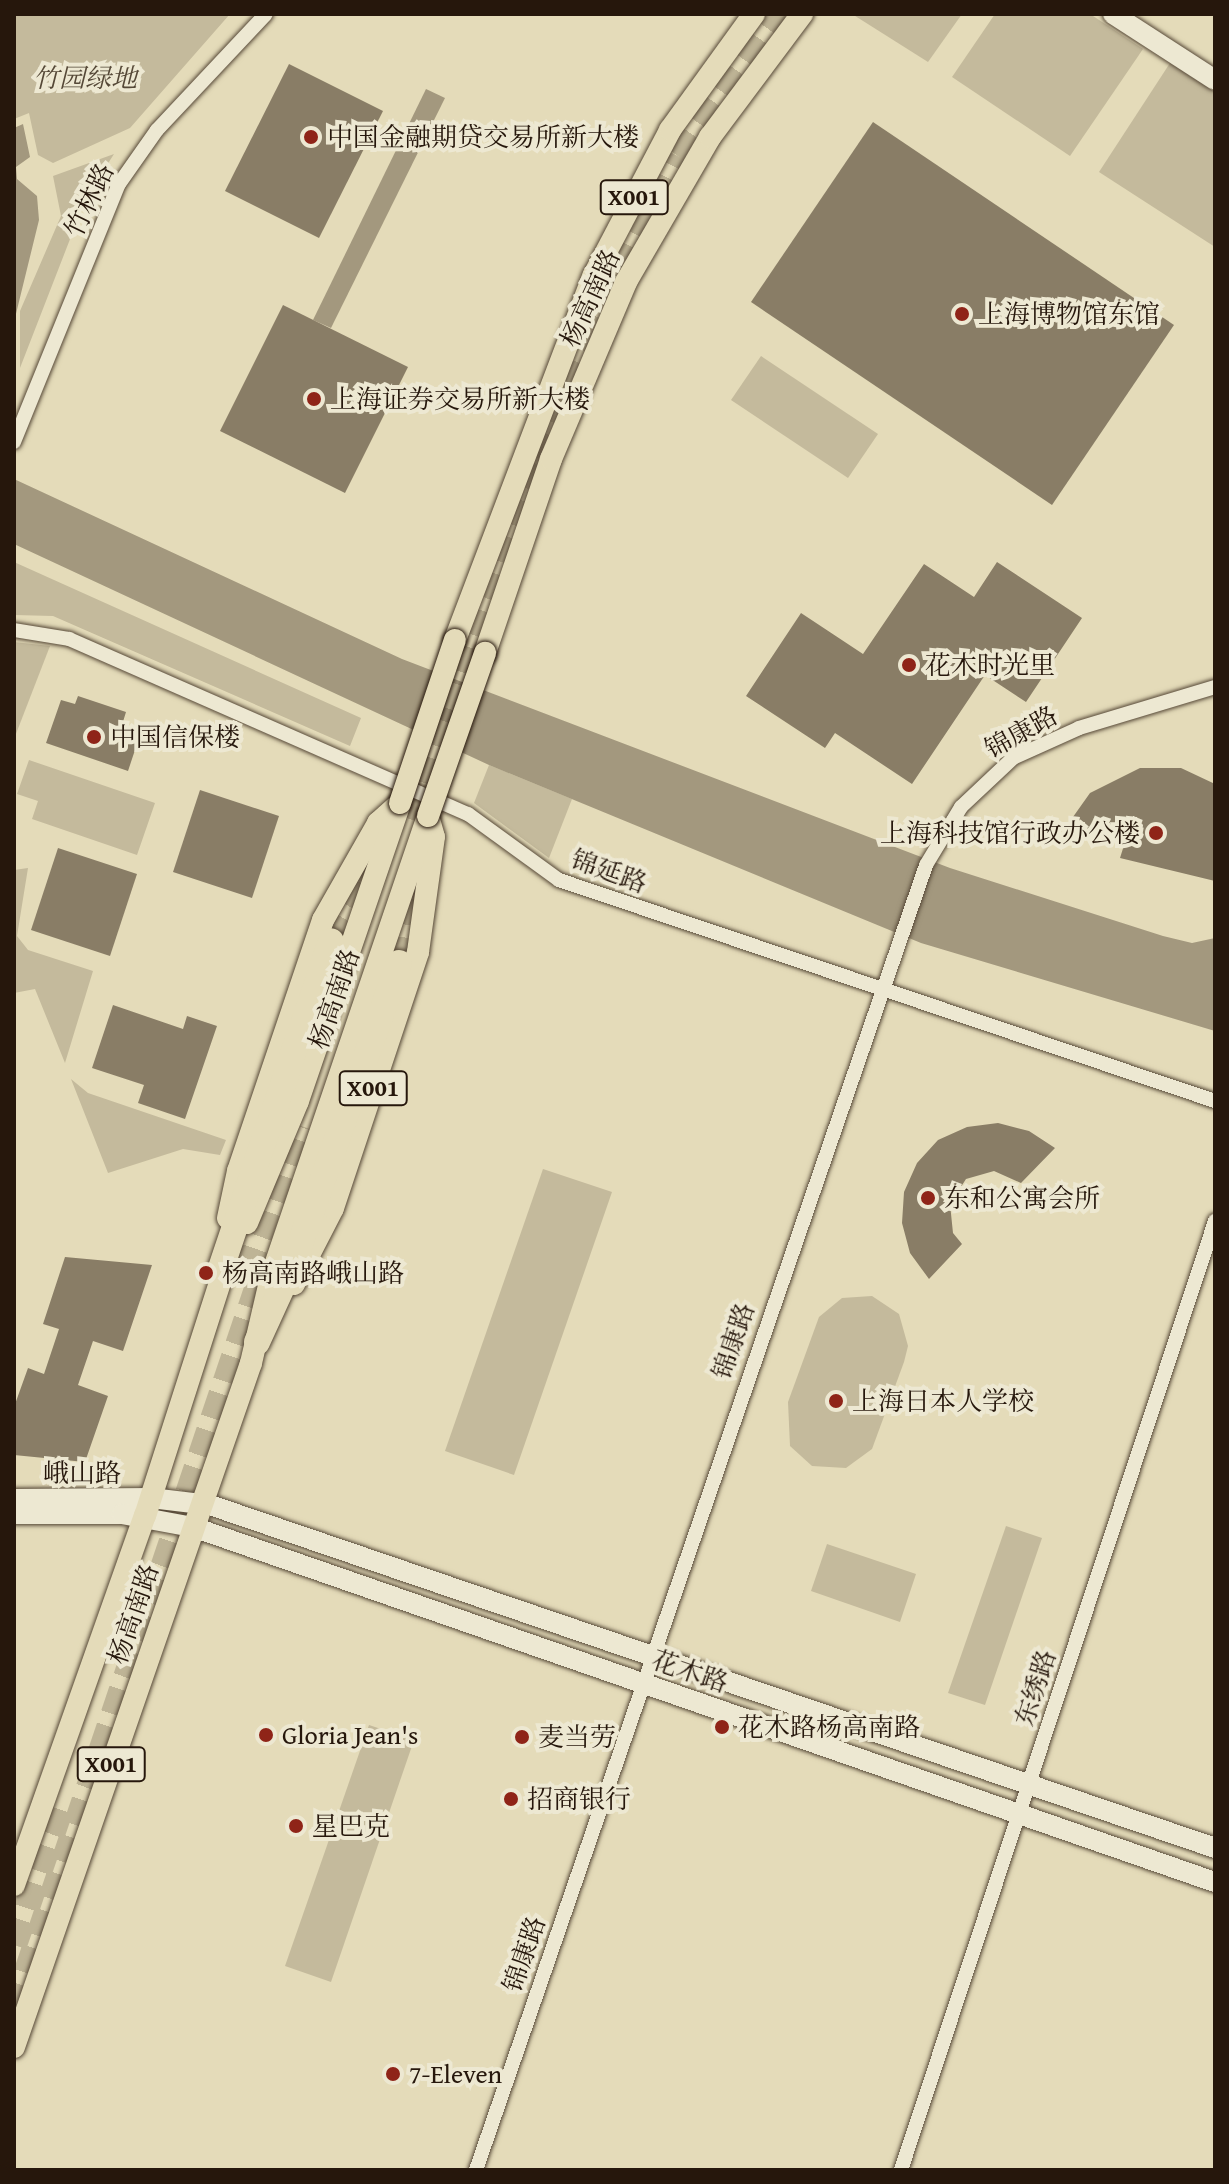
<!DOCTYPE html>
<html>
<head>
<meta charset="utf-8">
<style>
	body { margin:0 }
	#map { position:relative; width:1229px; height:2184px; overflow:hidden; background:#e4dbb9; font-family:"Gentium Book Plus","Noto Serif SC",serif }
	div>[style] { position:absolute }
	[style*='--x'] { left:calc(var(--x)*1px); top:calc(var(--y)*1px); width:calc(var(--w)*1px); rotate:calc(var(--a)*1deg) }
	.green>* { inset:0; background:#c4ba9c }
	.water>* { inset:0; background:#a3987e }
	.building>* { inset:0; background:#897d66 }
	.highway-tunnel>* { height:26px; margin-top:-13px; transform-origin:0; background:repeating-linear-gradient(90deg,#beb496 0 26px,transparent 0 39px) }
	.roads { filter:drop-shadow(0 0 2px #564837) drop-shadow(0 0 2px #564837) }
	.street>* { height:14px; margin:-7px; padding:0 7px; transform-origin:7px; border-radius:7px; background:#ede8d2 }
	.secondary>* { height:20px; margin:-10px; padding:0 10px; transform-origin:10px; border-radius:10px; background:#ede8d2 }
	.primary>* { height:22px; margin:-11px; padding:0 11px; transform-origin:11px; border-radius:11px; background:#e4dbb9 }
	.highway>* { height:26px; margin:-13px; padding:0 13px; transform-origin:13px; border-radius:13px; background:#e4dbb9 }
	.bridges { filter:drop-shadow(0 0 2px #26170c) drop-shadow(0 0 2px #26170c) }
	.primary-bridge>* { height:22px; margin:-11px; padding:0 11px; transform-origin:11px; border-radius:11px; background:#e4dbb9 }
	.dots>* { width:22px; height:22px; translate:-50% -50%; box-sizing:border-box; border:4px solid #ede8d2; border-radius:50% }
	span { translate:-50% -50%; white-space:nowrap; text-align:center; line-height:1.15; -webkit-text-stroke:8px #ede8d2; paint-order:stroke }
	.shield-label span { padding:2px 6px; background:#ede8d2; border:2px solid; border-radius:6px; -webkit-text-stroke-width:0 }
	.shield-label { font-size:24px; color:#26170c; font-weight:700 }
	.park-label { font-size:26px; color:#554837; font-style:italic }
	.poi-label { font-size:26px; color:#26170c }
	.left { translate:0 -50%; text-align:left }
	.right { translate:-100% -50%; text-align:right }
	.street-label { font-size:26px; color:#26170c }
	.frame { position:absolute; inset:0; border:16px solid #26170c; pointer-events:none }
</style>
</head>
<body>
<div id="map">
	<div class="green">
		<div style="clip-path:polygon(14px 14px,230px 14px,130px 128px,53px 163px,38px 155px,29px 113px,14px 119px)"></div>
		<div style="clip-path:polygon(852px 14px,962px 14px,928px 62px)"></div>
		<div style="clip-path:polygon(995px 14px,1090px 14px,1143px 49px,1070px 156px,952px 77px)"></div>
		<div style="clip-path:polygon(1170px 63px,1215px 92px,1215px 247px,1099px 172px)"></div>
		<div style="clip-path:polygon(114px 154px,86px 198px,20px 368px,20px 311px,61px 216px,53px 176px)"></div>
		<div style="clip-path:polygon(761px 356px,878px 434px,848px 478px,731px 400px)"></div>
		<div style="clip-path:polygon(14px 562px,361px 718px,350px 746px,53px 616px,14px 615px)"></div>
		<div style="clip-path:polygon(14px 642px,50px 646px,14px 739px)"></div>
		<div style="clip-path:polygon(29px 760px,155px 803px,137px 855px,32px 819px,38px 801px,17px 794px)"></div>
		<div style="clip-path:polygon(489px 765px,572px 799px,549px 858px,474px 803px)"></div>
		<div style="clip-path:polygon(28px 868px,17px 936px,28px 950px,93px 971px,65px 1063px,35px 989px,14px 993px,14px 870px)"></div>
		<div style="clip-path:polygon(71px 1079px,88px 1093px,226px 1140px,220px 1155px,183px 1149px,108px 1173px)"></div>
		<div style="clip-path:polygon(543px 1169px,612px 1192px,514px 1475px,445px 1451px)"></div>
		<div style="clip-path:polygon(872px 1296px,899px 1314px,908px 1346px,904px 1362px,872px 1449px,846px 1468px,812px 1466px,790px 1446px,788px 1402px,819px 1317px,842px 1298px)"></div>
		<div style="clip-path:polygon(1006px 1526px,1042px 1538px,985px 1705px,948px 1693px)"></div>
		<div style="clip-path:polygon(827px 1544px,916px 1574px,900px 1622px,811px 1591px)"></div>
		<div style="clip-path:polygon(369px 1725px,414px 1740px,331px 1982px,285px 1966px)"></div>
	</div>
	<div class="water">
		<div style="clip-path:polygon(426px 89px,445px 98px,331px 328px,313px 320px)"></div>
		<div style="clip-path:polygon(23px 124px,30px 157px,16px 167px,17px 179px,37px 196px,39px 220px,14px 322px,14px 128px)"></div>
		<div style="clip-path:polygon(14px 479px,402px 659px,950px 868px,1163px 936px,1192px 943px,1215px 938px,1215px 1031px,921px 943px,489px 765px,14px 544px)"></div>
	</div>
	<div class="building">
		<div style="clip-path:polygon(289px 64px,383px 111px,319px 238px,225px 191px)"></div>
		<div style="clip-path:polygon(873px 122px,1174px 325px,1052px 505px,751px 302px)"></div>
		<div style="clip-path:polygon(283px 305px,408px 367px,345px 493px,220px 431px)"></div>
		<div style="clip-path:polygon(997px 562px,1082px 618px,1026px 702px,985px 675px,912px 784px,835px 733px,825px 748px,746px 696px,801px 613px,863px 654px,924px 564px,974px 597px)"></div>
		<div style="clip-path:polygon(78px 696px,126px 712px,122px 725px,141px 732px,128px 771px,46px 743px,61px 700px,75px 704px)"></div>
		<div style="clip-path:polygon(1140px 768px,1181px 768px,1215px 784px,1215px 881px,1120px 858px,1125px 842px,1068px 824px,1090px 793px)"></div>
		<div style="clip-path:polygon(200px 790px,279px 816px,252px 898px,173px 872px)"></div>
		<div style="clip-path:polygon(58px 848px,137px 874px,110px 956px,31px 930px)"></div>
		<div style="clip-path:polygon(113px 1005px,183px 1029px,187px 1016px,217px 1026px,185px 1119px,138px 1103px,144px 1085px,92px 1068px)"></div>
		<div style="clip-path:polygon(998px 1123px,1029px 1131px,1055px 1148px,1021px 1183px,994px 1171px,966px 1179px,950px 1204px,953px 1233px,962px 1244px,929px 1279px,910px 1253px,902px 1223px,904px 1192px,917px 1163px,938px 1140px,967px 1127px)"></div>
		<div style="clip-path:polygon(65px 1257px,152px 1265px,123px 1351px,93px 1341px,78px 1385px,108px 1396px,85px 1462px,14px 1455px,14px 1407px,28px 1368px,44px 1374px,59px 1329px,43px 1324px)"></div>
	</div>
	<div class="highway-tunnel">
		<div style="--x:415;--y:821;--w:383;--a:-71.4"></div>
		<div style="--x:537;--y:458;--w:127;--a:-67.9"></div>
		<div style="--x:585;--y:340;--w:206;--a:-62.8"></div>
		<div style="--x:679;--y:157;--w:176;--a:-54.2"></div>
		<div style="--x:331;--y:941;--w:82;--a:-59.4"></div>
		<div style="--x:399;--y:963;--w:78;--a:-82.6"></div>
		<div style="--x:246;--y:1273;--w:157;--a:-70.6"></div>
		<div style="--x:14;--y:1945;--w:148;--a:-71.1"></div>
		<div style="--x:14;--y:2010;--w:796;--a:-71.38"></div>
	</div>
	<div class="roads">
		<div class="street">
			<div style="--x:14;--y:442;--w:279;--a:-67.9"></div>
			<div style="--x:119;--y:184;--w:66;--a:-54.9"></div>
			<div style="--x:157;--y:130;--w:159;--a:-46.8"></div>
			<div style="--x:14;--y:630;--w:56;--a:9.3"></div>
			<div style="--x:69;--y:639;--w:436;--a:23.7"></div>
			<div style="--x:468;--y:814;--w:112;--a:36"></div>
			<div style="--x:559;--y:880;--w:692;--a:18.62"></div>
			<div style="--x:476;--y:2170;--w:1380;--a:-70.97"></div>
			<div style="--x:926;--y:865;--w:68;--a:-58.9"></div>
			<div style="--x:961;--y:807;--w:71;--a:-43.3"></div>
			<div style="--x:1013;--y:758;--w:72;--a:-24.4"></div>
			<div style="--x:1079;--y:728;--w:142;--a:-16.8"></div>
			<div style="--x:901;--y:2170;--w:1000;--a:-71.69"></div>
		</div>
		<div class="secondary">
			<div style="--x:1113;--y:14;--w:121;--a:32.9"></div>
			<div style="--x:14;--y:1499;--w:137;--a:-0.4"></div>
			<div style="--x:151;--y:1498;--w:59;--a:6.8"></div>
			<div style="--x:210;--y:1505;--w:1062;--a:18.84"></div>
			<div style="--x:14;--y:1514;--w:108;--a:0"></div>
			<div style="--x:122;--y:1514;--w:72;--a:10.4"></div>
			<div style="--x:193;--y:1527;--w:1082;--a:19.16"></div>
		</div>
		<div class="primary">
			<div style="--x:455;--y:640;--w:391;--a:-69.2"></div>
			<div style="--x:594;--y:275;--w:164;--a:-62.3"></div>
			<div style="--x:670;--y:130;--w:143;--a:-54.1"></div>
			<div style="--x:485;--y:653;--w:205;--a:-71.2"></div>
			<div style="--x:551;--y:459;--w:192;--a:-67"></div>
			<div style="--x:626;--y:282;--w:168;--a:-59.9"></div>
			<div style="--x:710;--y:137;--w:154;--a:-53.2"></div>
			<div style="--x:228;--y:1218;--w:48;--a:-78"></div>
			<div style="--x:238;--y:1171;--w:265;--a:-71.3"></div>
			<div style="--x:323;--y:920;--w:112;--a:-60.4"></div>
			<div style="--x:378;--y:823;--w:24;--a:-42"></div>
			<div style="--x:247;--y:1223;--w:132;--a:-67.3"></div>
			<div style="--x:298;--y:1101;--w:315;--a:-71.1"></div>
			<div style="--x:294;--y:1284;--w:85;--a:-62.8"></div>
			<div style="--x:333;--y:1208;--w:270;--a:-71.6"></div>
			<div style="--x:418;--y:952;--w:116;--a:-82.1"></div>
			<div style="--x:434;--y:837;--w:18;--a:-106"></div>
			<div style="--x:14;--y:1885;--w:392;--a:-70.5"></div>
			<div style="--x:145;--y:1516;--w:269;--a:-72.2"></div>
			<div style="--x:14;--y:2047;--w:724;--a:-70.89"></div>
			<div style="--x:251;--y:1363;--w:88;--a:-76.9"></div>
			<div style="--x:271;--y:1277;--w:487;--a:-71.2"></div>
		</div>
		<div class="highway">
			<div style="--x:219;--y:1274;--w:351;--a:-71.4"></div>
			<div style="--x:257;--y:1342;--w:89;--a:-65.4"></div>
			<div style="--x:294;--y:1261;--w:316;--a:-70.6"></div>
		</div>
	</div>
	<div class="bridges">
		<div class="primary-bridge">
			<div style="--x:400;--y:803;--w:172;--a:-71.4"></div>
			<div style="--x:428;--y:816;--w:173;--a:-70.7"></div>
		</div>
	</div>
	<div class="dots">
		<div style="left:311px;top:137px;background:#8f2418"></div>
		<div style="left:962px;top:314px;background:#8f2418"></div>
		<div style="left:314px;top:399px;background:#8f2418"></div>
		<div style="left:909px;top:665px;background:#8f2418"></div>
		<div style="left:94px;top:737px;background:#8f2418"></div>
		<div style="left:1156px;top:833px;background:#8f2418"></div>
		<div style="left:928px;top:1198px;background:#8f2418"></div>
		<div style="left:206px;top:1273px;background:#8f2418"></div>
		<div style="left:836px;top:1401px;background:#8f2418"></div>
		<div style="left:722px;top:1727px;background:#8f2418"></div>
		<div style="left:266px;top:1735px;background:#8f2418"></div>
		<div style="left:522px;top:1737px;background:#8f2418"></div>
		<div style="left:511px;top:1799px;background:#8f2418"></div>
		<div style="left:296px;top:1826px;background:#8f2418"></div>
		<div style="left:393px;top:2074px;background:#8f2418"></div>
	</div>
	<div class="shield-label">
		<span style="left:634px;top:197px">X001</span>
		<span style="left:373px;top:1088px">X001</span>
		<span style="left:111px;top:1764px">X001</span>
	</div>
	<div class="park-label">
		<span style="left:85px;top:78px">竹园绿地</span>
	</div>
	<div class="poi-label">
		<span class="left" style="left:327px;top:137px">中国金融期贷交易所新大楼</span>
		<span class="left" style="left:978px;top:314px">上海博物馆东馆</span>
		<span class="left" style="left:330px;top:399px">上海证券交易所新大楼</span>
		<span class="left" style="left:925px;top:665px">花木时光里</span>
		<span class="left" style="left:110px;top:737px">中国信保楼</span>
		<span class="right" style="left:1140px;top:833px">上海科技馆行政办公楼</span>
		<span class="left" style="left:944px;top:1198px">东和公寓会所</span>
		<span class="left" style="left:222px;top:1273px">杨高南路峨山路</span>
		<span class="left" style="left:852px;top:1401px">上海日本人学校</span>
		<span class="left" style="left:738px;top:1727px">花木路杨高南路</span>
		<span class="left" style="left:282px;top:1735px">Gloria Jean's</span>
		<span class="left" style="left:538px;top:1737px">麦当劳</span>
		<span class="left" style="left:527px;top:1799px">招商银行</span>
		<span class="left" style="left:312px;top:1826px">星巴克</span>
		<span class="left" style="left:409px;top:2074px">7-Eleven</span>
	</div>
	<div class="street-label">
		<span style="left:89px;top:200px;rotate:-64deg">竹林路</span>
		<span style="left:590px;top:298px;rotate:-65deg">杨高南路</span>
		<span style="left:1021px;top:732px;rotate:-29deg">锦康路</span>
		<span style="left:609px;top:871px;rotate:20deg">锦延路</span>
		<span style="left:334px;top:999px;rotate:-71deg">杨高南路</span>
		<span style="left:733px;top:1341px;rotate:-71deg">锦康路</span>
		<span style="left:82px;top:1473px">峨山路</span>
		<span style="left:133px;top:1614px;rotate:-71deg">杨高南路</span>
		<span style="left:690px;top:1671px;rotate:19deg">花木路</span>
		<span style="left:1035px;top:1688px;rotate:-72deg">东绣路</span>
		<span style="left:524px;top:1954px;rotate:-71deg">锦康路</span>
	</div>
	<div class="frame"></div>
</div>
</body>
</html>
